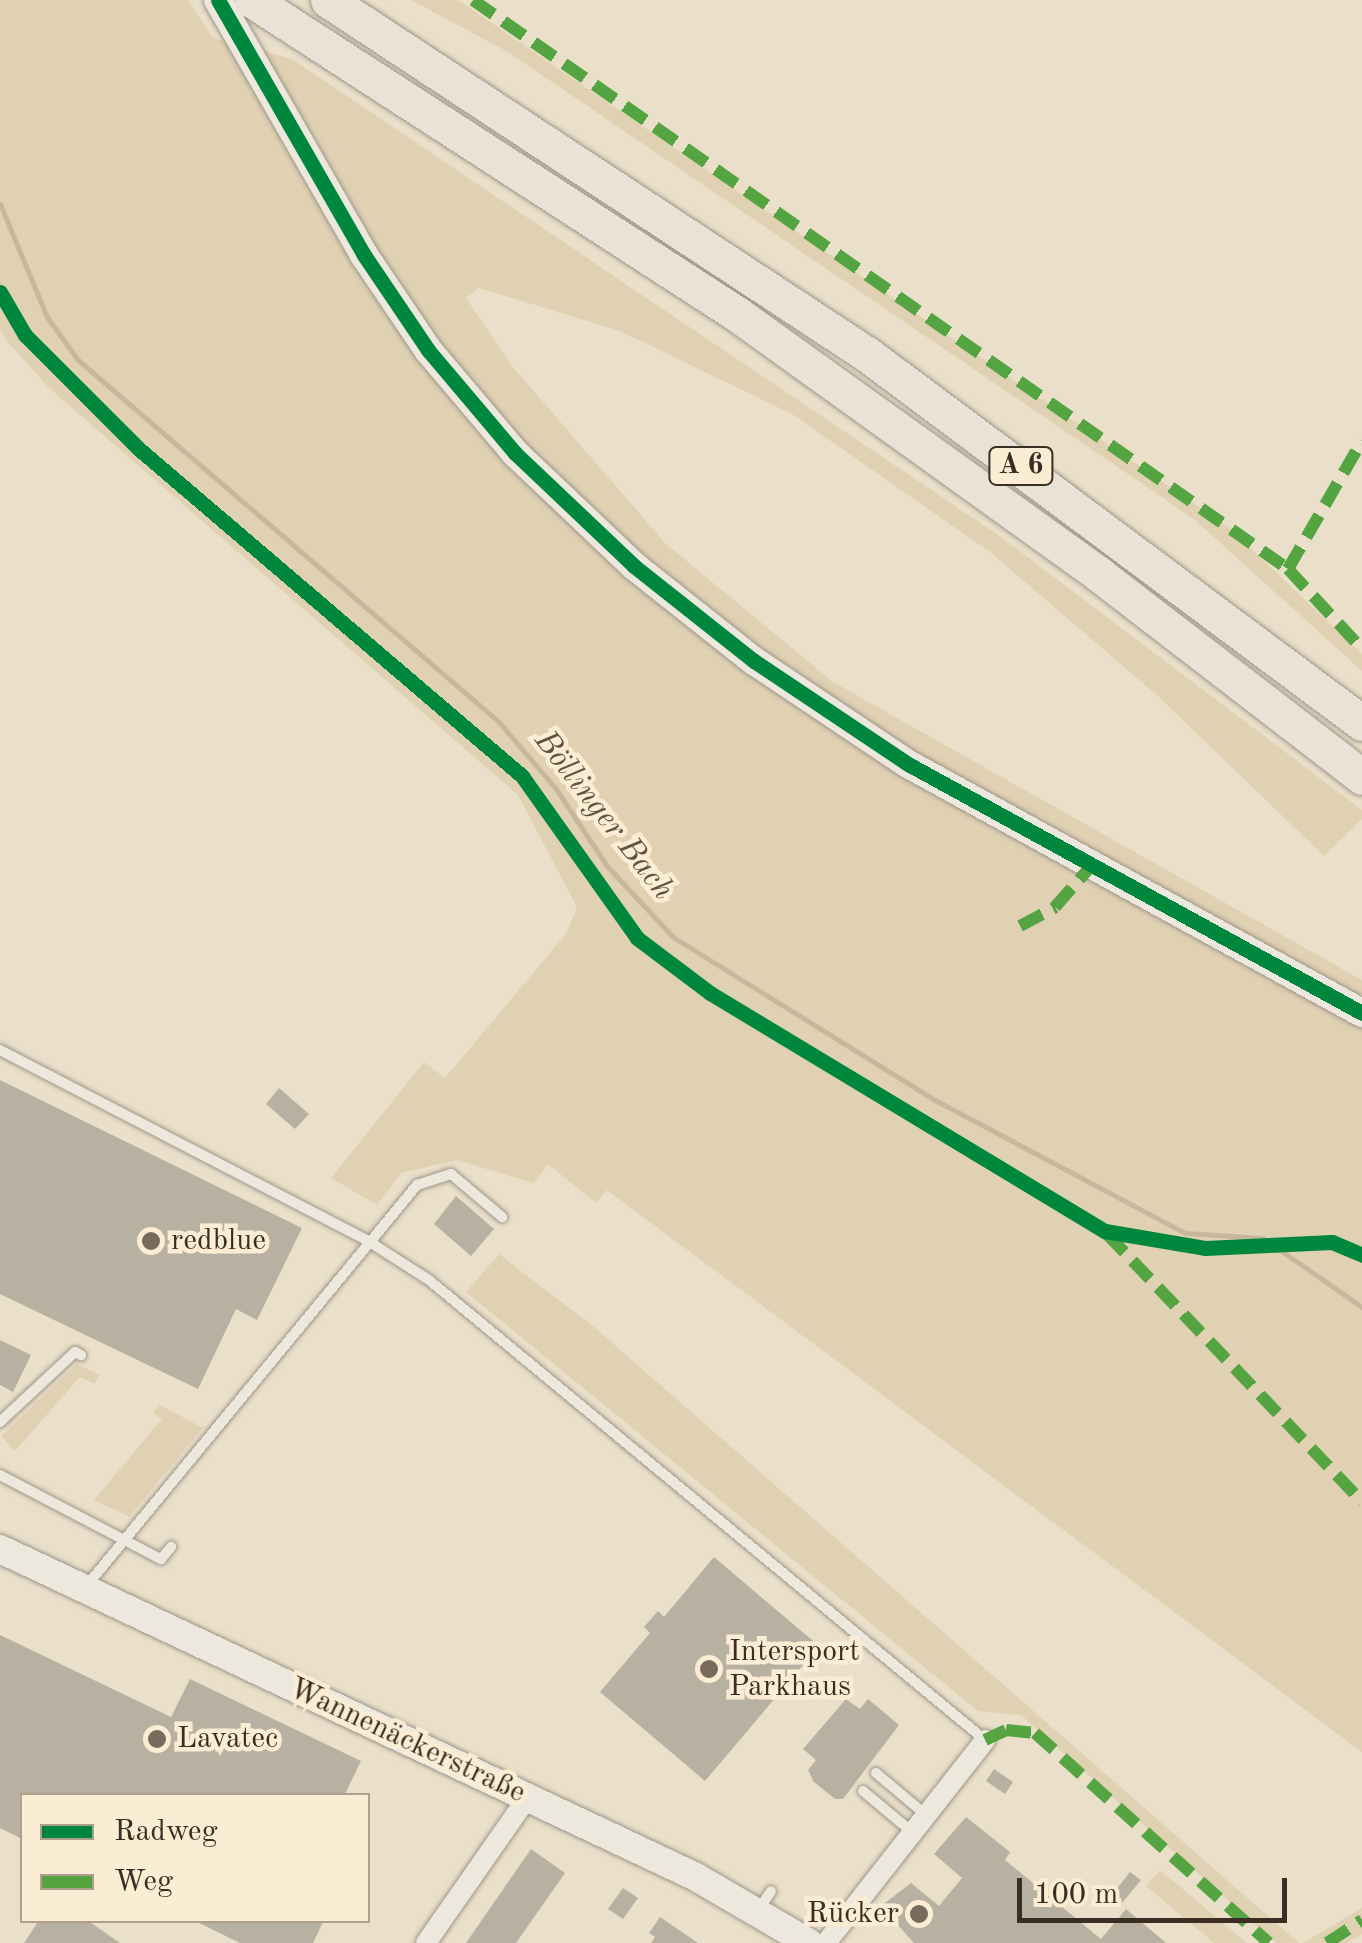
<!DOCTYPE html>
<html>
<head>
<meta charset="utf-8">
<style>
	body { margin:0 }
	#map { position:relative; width:1362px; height:1943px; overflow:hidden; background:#eadfc9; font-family:"Old Standard TT",serif }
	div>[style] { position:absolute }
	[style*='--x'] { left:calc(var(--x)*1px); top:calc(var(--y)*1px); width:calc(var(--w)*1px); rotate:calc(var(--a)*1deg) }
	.green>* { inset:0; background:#e0d1b3 }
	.stream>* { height:5px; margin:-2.5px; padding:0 2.5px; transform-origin:2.5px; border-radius:2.5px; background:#c7b79c }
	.building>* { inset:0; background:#b8b0a1 }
	.roads { filter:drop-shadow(0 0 2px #9e9689) drop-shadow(0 0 2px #9e9689) }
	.lane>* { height:10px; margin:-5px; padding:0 5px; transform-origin:5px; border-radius:5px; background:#ede8dd }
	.street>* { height:20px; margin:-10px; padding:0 10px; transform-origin:10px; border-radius:10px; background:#ede8dd }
	.secondary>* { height:28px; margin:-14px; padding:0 14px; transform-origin:14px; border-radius:14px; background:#ede8dd }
	.highway>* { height:35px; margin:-17.5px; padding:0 17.5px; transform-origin:17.5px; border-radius:17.5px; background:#e9e3d7 }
	.quiet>* { height:12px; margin-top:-6px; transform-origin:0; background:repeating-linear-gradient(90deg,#54a442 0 25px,transparent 0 37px) }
	.cycleway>* { height:15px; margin:-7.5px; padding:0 7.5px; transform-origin:7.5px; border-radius:7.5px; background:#00873e }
	.dots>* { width:28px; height:28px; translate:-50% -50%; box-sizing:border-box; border:5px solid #faedd3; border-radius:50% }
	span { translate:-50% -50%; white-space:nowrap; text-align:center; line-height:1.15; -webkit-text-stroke:9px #faedd3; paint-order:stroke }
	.shield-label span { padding:2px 8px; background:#faedd3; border:2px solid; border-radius:8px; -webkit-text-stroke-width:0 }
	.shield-label { font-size:28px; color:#3b2d24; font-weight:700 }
	.poi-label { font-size:30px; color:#3b2d24 }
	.left { translate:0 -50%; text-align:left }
	.right { translate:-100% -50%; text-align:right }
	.street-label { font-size:30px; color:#3b2d24 }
	.water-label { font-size:32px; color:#605142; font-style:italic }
	.legend { position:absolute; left:20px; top:1793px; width:350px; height:130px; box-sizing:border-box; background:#faedd3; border:2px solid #aea08d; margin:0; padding:12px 18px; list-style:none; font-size:30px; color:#3b2d24 }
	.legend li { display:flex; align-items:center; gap:20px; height:50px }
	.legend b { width:50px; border:2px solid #aea08d }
	.scale { position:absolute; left:1017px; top:1878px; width:270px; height:45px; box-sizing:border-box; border:5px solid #3b2d24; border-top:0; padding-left:12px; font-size:30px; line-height:35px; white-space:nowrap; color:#3b2d24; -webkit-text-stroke:8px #faedd3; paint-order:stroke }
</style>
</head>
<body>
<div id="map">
	<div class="green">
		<div style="clip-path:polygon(0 0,188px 0,213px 38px,292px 59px,1001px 537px,1362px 810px,1362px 819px,1324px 856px,1160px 698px,990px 552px,792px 414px,620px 331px,479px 288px,466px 298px,512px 366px,665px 543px,833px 682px,1362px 980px,1362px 1752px,607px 1190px,596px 1203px,548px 1164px,533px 1183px,457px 1160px,401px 1173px,377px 1205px,331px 1178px,424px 1062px,445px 1078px,566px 934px,577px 907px,518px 795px,49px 388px,6px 340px,0 328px)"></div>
		<div style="clip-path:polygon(411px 0,458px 0,1227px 526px,1362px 654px,1362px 671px,1194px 519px,508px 52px)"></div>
		<div style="clip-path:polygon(499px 1254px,594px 1327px,1299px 1943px,1276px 1943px,1021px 1715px,978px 1711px,466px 1292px)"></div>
		<div style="clip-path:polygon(77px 1364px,100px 1375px,94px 1384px,80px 1377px,15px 1451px,1px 1436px)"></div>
		<div style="clip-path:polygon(160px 1405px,203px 1428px,129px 1517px,94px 1500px,162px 1419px,153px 1413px)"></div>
		<div style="clip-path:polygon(1160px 1870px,1247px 1943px,1214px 1943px,1146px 1886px)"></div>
		<div style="clip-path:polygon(1362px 1908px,1362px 1934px,1347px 1943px,1303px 1943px)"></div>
	</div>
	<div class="stream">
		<div style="--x:0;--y:204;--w:122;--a:67.4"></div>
		<div style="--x:47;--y:317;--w:53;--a:54.2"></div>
		<div style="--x:78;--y:360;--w:554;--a:40.68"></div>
		<div style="--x:498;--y:721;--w:89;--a:49.5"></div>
		<div style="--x:556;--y:789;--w:92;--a:56.5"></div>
		<div style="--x:607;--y:866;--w:97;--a:47.1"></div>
		<div style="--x:673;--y:937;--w:309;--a:31.9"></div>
		<div style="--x:935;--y:1100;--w:283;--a:28"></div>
		<div style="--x:1185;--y:1233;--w:78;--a:3.7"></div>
		<div style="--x:1263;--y:1238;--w:121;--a:34.9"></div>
	</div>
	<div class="building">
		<div style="clip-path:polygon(0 1080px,302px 1228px,257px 1320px,236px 1309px,198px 1389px,0 1294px)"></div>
		<div style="clip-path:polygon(279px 1088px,309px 1114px,295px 1129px,266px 1104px)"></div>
		<div style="clip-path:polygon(456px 1196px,494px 1229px,471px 1256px,434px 1224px)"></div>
		<div style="clip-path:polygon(0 1340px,31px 1355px,13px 1392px,0 1385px)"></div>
		<div style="clip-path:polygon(714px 1557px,819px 1646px,705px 1781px,600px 1692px,650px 1633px,644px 1627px,658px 1611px,664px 1617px)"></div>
		<div style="clip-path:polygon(0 1635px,171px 1717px,190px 1679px,361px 1761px,344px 1796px,22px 1796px,22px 1839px,0 1828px)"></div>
		<div style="clip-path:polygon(846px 1699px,860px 1709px,868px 1699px,899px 1725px,843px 1799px,835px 1799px,814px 1782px,808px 1770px,816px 1760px,803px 1749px)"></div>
		<div style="clip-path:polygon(994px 1769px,1013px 1782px,1005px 1794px,986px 1781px)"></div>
		<div style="clip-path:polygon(966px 1817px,1010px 1852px,1005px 1860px,1101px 1939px,1126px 1909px,1166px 1943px,914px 1943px,881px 1906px,911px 1883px,939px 1906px,962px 1878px,934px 1854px)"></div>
		<div style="clip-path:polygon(531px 1849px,565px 1873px,516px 1943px,466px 1943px)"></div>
		<div style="clip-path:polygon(1130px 1872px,1141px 1880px,1122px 1903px,1112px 1895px)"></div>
		<div style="clip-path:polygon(623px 1888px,638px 1898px,623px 1919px,608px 1909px)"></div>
		<div style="clip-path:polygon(660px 1917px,698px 1943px,651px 1943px,655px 1937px,649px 1933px)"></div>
		<div style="clip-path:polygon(39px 1920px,87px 1920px,120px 1943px,24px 1943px)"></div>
		<div style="clip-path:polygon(193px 1920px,324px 1920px,313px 1943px,240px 1943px)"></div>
	</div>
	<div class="roads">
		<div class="lane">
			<div style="--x:0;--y:1050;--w:415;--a:27.4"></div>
			<div style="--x:368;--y:1241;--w:72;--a:32.6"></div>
			<div style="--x:429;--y:1280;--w:722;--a:39.6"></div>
			<div style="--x:0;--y:1422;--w:103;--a:-43"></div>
			<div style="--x:75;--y:1352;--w:7;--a:27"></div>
			<div style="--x:0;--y:1475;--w:182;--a:27.6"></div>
			<div style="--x:161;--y:1559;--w:16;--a:-50"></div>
			<div style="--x:84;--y:1589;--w:524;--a:-50.5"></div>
			<div style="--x:417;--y:1185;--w:36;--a:-18"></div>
			<div style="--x:451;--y:1174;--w:67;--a:40.1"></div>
			<div style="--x:876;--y:1773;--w:65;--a:40"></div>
			<div style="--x:863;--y:1791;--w:64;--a:39.9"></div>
			<div style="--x:757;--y:1912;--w:25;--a:-56"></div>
		</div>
		<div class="street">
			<div style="--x:426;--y:1943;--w:177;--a:-55.1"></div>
			<div style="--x:826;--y:1943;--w:258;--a:-51.9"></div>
		</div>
		<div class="secondary">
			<div style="--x:218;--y:0;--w:294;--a:60.2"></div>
			<div style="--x:364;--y:255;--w:115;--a:56"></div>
			<div style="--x:428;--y:350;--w:135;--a:49.8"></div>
			<div style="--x:515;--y:453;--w:164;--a:43.5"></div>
			<div style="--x:634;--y:566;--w:153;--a:38.4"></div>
			<div style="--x:754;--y:661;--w:185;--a:33.8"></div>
			<div style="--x:908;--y:764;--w:518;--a:28.74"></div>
			<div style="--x:0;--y:1549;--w:767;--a:25.23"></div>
			<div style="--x:694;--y:1876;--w:133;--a:30.2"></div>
		</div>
		<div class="highway">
			<div style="--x:252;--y:0;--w:578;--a:32.92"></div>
			<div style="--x:737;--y:314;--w:447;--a:35.7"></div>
			<div style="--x:1100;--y:575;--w:331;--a:37.6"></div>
			<div style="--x:328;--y:0;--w:646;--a:33.32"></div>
			<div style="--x:868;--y:355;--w:616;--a:36.68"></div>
		</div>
	</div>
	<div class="quiet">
		<div style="--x:473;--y:0;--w:994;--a:34.92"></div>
		<div style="--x:1288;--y:569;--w:109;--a:47.2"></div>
		<div style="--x:1288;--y:569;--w:148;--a:-60"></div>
		<div style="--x:1020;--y:926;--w:40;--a:-28"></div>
		<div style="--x:1055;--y:907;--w:56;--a:-48.6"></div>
		<div style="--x:1107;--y:1234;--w:370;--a:46.4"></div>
		<div style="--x:985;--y:1740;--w:23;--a:-25"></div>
		<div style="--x:1006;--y:1730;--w:29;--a:6"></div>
		<div style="--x:1035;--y:1733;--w:314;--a:41.9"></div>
		<div style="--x:1327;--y:1943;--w:42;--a:-33.3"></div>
	</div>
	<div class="cycleway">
		<div style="--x:218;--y:0;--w:294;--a:60.2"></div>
		<div style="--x:364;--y:255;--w:115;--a:56"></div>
		<div style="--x:428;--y:350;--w:135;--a:49.8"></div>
		<div style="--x:515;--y:453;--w:164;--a:43.5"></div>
		<div style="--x:634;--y:566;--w:153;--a:38.4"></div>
		<div style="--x:754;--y:661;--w:185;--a:33.8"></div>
		<div style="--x:908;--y:764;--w:518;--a:28.74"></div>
		<div style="--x:0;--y:292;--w:50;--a:59.8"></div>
		<div style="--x:25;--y:335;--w:161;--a:45"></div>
		<div style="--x:139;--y:449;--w:504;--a:40.49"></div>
		<div style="--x:522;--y:776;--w:199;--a:54.6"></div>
		<div style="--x:637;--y:938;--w:91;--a:37"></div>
		<div style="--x:710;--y:993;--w:461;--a:31.1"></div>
		<div style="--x:1105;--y:1231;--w:101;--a:9.6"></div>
		<div style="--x:1205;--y:1248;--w:127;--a:-2.7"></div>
		<div style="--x:1332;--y:1242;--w:33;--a:23"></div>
	</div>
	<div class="dots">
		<div style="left:151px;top:1241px;background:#786b5e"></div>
		<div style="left:709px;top:1669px;background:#786b5e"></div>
		<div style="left:157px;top:1739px;background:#786b5e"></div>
		<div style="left:919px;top:1914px;background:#786b5e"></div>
	</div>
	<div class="shield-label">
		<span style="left:1021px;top:466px">A 6</span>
	</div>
	<div class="poi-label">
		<span class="left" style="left:171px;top:1241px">redblue</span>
		<span class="left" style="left:729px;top:1669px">Intersport<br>Parkhaus</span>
		<span class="left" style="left:177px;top:1739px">Lavatec</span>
		<span class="right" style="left:899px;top:1914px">Rücker</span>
	</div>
	<div class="street-label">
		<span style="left:407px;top:1741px;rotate:25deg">Wannenäckerstraße</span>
	</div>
	<div class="water-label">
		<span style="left:603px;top:816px;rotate:52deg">Böllinger Bach</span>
	</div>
	<ul class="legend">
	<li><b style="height:12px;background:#00873e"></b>Radweg</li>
	<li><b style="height:12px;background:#54a442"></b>Weg</li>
	</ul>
	<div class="scale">100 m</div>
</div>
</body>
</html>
